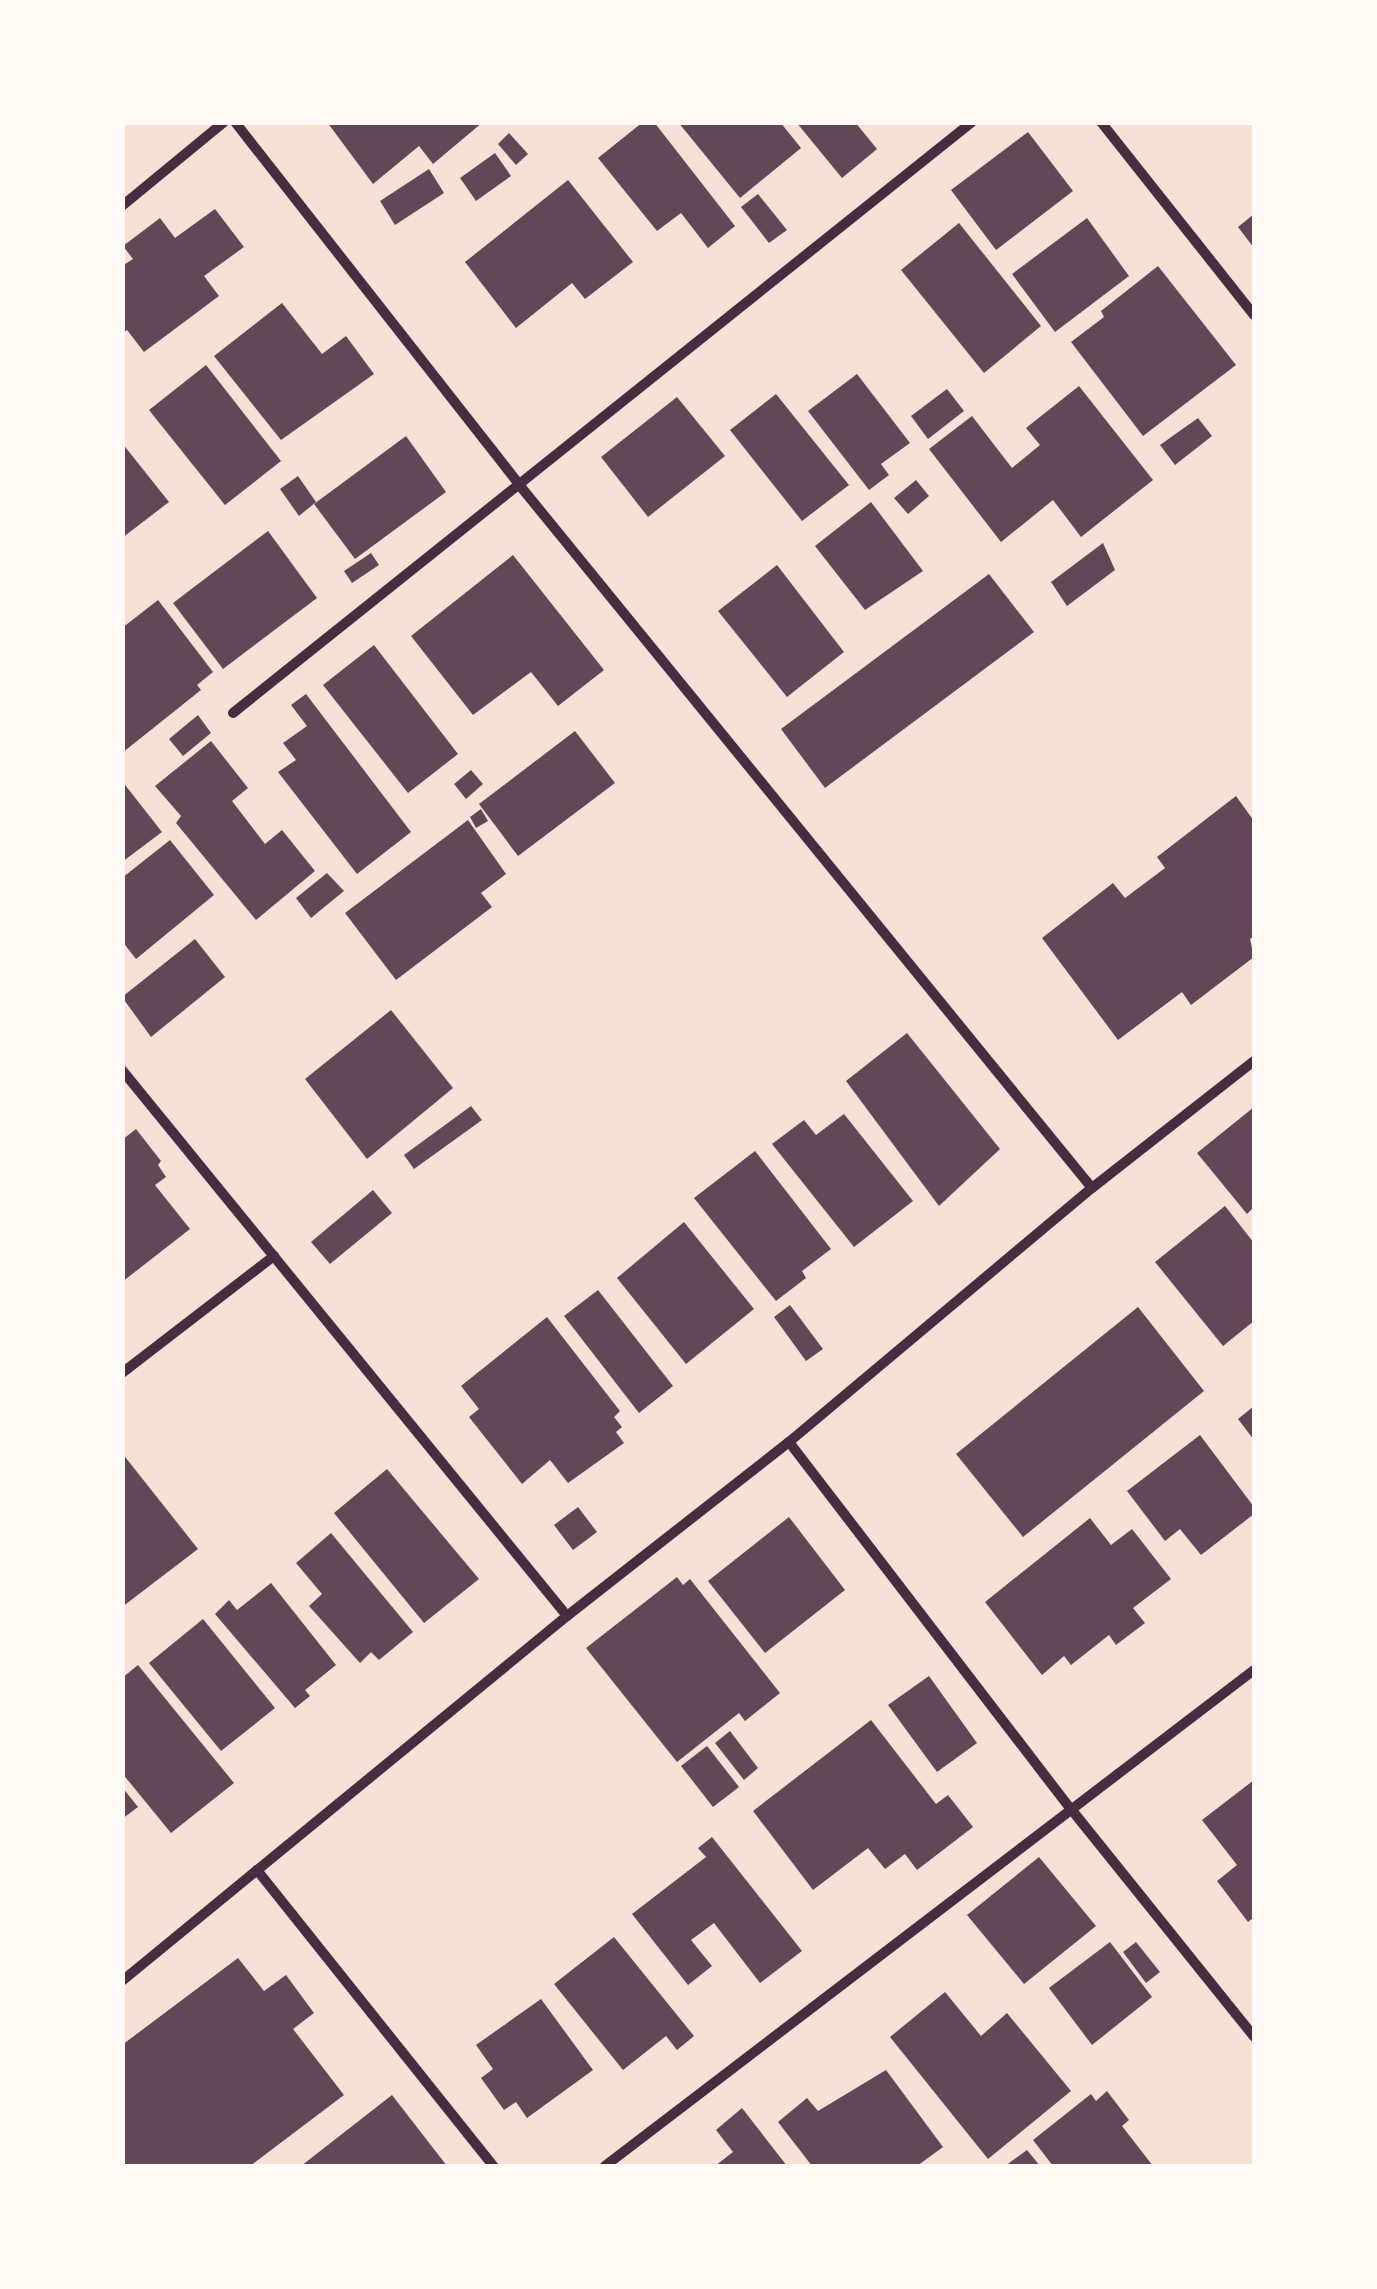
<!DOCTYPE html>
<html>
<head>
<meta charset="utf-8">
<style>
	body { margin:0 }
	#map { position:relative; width:1377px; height:2289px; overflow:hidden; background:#f7e1d7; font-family:"IBM Plex Sans",sans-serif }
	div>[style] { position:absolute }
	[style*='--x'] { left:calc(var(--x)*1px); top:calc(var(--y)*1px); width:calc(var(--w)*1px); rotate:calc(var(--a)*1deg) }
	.building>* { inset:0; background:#644757 }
	.minor>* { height:10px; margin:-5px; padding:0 5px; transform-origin:5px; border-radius:5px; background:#4a2c40 }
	span { translate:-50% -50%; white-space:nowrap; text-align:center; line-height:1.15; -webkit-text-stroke:8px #fffaf5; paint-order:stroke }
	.frame { position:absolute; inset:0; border:125px solid #fffaf5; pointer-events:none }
</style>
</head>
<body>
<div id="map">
	<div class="building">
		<div style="clip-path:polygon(327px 122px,483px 122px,433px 164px,419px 146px,373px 184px)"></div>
		<div style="clip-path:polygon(643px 122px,654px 122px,735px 226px,708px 248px,681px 213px,657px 231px,598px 158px)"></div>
		<div style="clip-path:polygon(678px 122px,780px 122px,801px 148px,740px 198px)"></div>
		<div style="clip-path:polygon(796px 122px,855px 122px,877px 149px,842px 178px)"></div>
		<div style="clip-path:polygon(1028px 132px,1073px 191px,996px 250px,951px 190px)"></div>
		<div style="clip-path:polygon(509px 133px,528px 154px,516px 165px,498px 144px)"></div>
		<div style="clip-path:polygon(495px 153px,511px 176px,476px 201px,460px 178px)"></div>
		<div style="clip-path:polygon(429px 169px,444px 193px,395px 225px,380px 201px)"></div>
		<div style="clip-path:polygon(568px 180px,633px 262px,585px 299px,572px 283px,516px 328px,465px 262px)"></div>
		<div style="clip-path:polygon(758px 194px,787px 230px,769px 243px,741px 207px)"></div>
		<div style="clip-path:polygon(215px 209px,244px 247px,204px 276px,219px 296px,144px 352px,127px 330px,122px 334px,122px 266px,133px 259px,123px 246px,160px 218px,175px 238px)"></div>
		<div style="clip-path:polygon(1254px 214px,1254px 248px,1238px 227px)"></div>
		<div style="clip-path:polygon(1087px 218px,1129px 276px,1055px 332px,1012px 274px)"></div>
		<div style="clip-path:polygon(959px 223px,1041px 326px,984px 373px,901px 270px)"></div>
		<div style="clip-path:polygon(1158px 266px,1236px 365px,1143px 436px,1071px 342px,1104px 317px,1101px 311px)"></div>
		<div style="clip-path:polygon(282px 303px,322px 354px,346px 336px,374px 374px,281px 440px,214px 356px)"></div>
		<div style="clip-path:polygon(206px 365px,281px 461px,225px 505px,149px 410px)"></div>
		<div style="clip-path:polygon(857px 374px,910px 443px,881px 464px,889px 475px,869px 490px,808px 411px)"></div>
		<div style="clip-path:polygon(1079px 386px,1153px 480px,1081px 537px,1053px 500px,1001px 542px,929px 449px,972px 416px,1012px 468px,1040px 445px,1026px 428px)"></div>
		<div style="clip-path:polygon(947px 389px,964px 411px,928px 439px,911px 416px)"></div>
		<div style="clip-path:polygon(776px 394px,849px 485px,802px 521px,730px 430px)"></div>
		<div style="clip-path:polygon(677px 397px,725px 456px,648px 517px,601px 457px)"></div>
		<div style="clip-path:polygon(1198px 418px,1212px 436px,1175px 465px,1160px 445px)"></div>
		<div style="clip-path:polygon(406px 436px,446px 492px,355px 559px,314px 504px)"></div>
		<div style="clip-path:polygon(122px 443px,169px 502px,122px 538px)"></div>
		<div style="clip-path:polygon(298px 476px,316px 502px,299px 516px,280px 489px)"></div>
		<div style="clip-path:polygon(916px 480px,929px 496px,908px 514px,894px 498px)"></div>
		<div style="clip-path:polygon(871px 502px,923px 571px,865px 610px,815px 546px)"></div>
		<div style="clip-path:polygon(268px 531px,317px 598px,223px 669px,173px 603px)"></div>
		<div style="clip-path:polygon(1103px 543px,1115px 570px,1067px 606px,1051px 582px)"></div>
		<div style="clip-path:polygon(371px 553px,379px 565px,352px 583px,344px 571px)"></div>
		<div style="clip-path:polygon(513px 555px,604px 670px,558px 706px,531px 672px,473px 715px,411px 636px)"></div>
		<div style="clip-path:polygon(777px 565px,844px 652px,787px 697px,718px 611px)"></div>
		<div style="clip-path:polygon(989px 574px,1034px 632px,825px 788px,781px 729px)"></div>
		<div style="clip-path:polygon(158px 600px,213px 672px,197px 685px,201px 690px,122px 753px,122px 628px)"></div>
		<div style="clip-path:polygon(374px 645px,458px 754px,408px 793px,323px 685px)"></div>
		<div style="clip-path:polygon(306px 694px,411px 832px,357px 874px,278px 772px,296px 760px,283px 743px,307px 726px,291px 705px)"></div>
		<div style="clip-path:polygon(198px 715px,211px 733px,183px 756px,169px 739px)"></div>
		<div style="clip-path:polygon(575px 731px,615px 783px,518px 856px,479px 804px)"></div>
		<div style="clip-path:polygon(211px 741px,248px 788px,232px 801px,265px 844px,282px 830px,315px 871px,256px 920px,176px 823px,181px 816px,155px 786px)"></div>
		<div style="clip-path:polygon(471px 770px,483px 784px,466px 799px,454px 784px)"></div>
		<div style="clip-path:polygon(122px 781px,162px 832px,122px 862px)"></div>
		<div style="clip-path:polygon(1236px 796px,1254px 821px,1254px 936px,1250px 939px,1254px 957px,1191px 1005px,1182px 992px,1118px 1040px,1042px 938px,1113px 883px,1125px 898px,1165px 868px,1157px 857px)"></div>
		<div style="clip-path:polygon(481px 809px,488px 821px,476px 828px,470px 817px)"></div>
		<div style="clip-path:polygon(468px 820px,506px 874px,481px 893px,492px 907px,396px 980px,345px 913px)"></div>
		<div style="clip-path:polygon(170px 840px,214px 895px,136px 959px,122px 941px,122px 878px)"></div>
		<div style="clip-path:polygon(327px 873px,344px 891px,311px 918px,296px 898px)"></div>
		<div style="clip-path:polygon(195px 939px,225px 977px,151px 1037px,122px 997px)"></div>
		<div style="clip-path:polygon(391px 1010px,453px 1088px,367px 1159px,305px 1079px)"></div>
		<div style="clip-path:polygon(907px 1033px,1000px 1149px,939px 1206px,846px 1081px)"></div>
		<div style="clip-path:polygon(471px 1106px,482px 1120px,414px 1169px,404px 1155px)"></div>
		<div style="clip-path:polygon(1254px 1107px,1254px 1207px,1247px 1214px,1197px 1153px)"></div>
		<div style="clip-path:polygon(844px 1114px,913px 1201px,854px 1247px,772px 1144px,804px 1120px,816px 1135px)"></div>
		<div style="clip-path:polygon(136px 1129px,161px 1161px,158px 1165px,166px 1177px,155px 1185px,190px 1229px,122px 1282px,122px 1140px)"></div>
		<div style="clip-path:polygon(755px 1151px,831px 1249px,802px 1271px,806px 1278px,776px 1301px,694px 1198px)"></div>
		<div style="clip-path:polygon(373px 1190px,392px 1213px,330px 1264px,311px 1242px)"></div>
		<div style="clip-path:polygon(1225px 1206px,1254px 1243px,1254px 1321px,1223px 1346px,1155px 1262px)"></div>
		<div style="clip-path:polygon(684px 1222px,754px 1309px,686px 1364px,617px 1278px)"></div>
		<div style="clip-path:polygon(598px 1290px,673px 1386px,639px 1413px,564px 1316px)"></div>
		<div style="clip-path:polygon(790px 1305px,823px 1349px,806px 1361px,774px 1317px)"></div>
		<div style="clip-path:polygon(1138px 1307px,1204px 1391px,1023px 1537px,956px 1454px)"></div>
		<div style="clip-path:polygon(547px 1317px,620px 1411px,614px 1417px,622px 1427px,616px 1432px,624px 1443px,568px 1483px,550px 1460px,522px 1484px,469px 1417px,479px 1409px,461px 1386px)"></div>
		<div style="clip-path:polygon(1254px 1406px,1254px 1440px,1238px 1419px)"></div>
		<div style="clip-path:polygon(1200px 1435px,1254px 1507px,1254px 1514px,1201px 1555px,1180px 1529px,1165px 1541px,1127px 1491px)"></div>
		<div style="clip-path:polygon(122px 1453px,198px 1549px,122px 1607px)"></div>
		<div style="clip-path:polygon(387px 1469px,479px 1579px,424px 1623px,334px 1513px)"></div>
		<div style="clip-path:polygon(578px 1507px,597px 1532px,573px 1550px,554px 1525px)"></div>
		<div style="clip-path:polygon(789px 1517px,845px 1590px,765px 1653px,708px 1581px)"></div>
		<div style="clip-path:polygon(1090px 1518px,1111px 1545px,1132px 1529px,1171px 1579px,1133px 1608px,1145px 1623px,1116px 1645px,1109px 1635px,1071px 1665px,1064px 1656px,1042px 1675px,985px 1602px)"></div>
		<div style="clip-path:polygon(331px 1533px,413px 1632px,379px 1660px,371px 1652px,360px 1663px,309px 1606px,322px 1594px,296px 1563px)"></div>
		<div style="clip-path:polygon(677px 1577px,683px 1585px,690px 1579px,780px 1693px,745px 1721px,739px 1713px,677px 1762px,586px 1648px)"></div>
		<div style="clip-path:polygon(271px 1583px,336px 1665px,305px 1690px,310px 1696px,295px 1708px,215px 1614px,229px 1600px,237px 1610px)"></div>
		<div style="clip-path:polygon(203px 1619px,275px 1708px,221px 1751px,149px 1663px)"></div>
		<div style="clip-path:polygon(138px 1665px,234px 1783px,171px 1833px,122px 1773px,122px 1678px)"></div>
		<div style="clip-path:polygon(929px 1676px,977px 1743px,937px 1772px,888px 1705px)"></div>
		<div style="clip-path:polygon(871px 1720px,936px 1804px,948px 1795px,973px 1827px,917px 1870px,905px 1854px,885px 1869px,868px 1848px,813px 1890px,753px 1811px)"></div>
		<div style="clip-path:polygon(730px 1731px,758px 1768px,744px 1780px,715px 1743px)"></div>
		<div style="clip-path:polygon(707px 1746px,739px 1787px,713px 1807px,681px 1766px)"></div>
		<div style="clip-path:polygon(1254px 1780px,1254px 1917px,1248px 1922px,1217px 1881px,1237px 1865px,1202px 1820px)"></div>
		<div style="clip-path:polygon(122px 1787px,138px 1807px,122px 1819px)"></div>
		<div style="clip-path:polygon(712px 1837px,802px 1951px,760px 1983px,714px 1923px,691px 1940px,712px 1966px,688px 1985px,632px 1914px,706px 1857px,698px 1848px)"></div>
		<div style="clip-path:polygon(1039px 1857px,1096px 1926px,1024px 1984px,967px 1915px)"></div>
		<div style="clip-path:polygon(614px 1937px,694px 2036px,677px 2050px,666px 2036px,623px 2070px,554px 1984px)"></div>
		<div style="clip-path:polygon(1110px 1942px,1152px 1997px,1092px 2045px,1049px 1988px)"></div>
		<div style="clip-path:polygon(1136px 1942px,1160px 1972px,1146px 1983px,1123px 1952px)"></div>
		<div style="clip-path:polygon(238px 1958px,264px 1991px,286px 1975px,314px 2013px,293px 2029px,344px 2095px,250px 2166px,122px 2166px,122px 2045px)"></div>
		<div style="clip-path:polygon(945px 1992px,981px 2036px,1007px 2013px,1071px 2091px,988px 2159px,890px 2037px)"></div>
		<div style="clip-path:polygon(541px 1999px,593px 2070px,527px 2118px,516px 2102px,504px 2110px,481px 2078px,493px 2069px,476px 2045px)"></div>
		<div style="clip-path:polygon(886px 2070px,943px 2147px,917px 2166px,812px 2166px,778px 2122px,807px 2098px,818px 2111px)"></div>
		<div style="clip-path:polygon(1107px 2091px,1129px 2120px,1122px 2126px,1153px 2166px,1053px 2166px,1033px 2140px,1091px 2094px,1096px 2101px)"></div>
		<div style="clip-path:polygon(392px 2095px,447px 2166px,301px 2166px)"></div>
		<div style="clip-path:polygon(742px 2108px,787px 2166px,715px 2166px,733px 2152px,716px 2130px)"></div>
		<div style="clip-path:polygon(1027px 2150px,1040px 2166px,1005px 2166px)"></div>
	</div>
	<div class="minor">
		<div style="--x:235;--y:122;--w:464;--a:51.9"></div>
		<div style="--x:521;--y:487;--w:904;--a:50.84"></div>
		<div style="--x:1101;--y:122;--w:246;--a:51.6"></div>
		<div style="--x:122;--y:206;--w:132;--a:-39.5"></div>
		<div style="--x:233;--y:713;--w:946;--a:-38.65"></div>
		<div style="--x:122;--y:1070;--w:704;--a:50.82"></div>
		<div style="--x:122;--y:1373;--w:192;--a:-37.6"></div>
		<div style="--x:789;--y:1442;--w:463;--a:52.5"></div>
		<div style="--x:1071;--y:1809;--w:292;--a:51.2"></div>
		<div style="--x:257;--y:1870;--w:379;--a:51.4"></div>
		<div style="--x:122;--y:1981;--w:576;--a:-39.36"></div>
		<div style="--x:567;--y:1616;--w:282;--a:-38.1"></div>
		<div style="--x:789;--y:1442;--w:395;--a:-40"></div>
		<div style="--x:1092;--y:1188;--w:206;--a:-38.1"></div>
		<div style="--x:605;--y:2166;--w:817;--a:-37.39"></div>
	</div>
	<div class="frame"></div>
</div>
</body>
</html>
